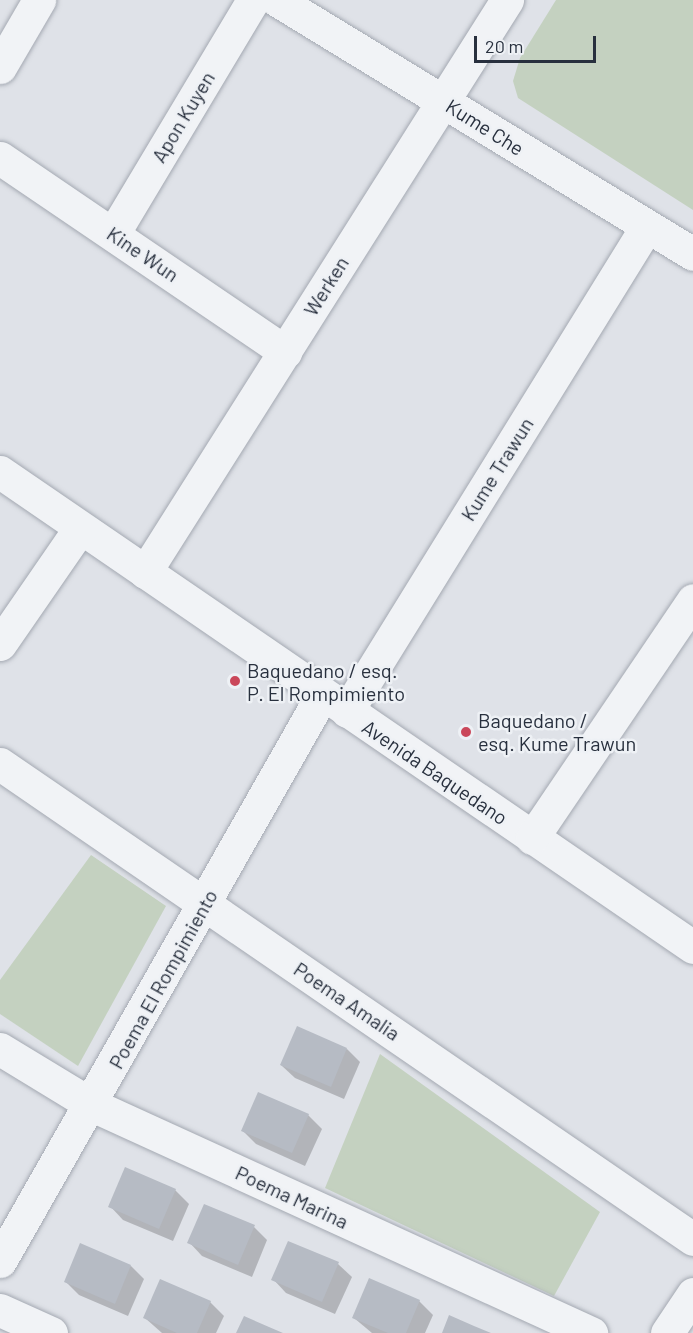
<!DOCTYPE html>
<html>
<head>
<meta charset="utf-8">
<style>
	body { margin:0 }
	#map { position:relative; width:693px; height:1333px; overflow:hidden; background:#dfe2e8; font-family:Barlow,sans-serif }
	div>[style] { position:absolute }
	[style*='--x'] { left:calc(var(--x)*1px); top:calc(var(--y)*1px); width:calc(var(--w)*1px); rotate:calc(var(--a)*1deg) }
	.green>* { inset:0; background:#c4d1c0 }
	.shadow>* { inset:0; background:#0003 }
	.building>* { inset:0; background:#b6bbc4 }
	.roads { filter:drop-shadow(0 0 2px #a4a9b2) drop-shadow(0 0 2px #a4a9b2) }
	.minor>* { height:33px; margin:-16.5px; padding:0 16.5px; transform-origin:16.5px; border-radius:16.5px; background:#f1f3f6 }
	.dots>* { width:16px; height:16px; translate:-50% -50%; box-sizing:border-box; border:3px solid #eef1f5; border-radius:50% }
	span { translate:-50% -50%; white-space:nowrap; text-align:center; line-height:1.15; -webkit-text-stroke:5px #eef1f5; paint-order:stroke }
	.street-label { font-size:20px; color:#28303e }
	.poi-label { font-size:20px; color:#28303e }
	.left { translate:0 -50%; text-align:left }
	.scale { position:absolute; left:474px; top:36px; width:122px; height:27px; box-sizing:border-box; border:3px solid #28303e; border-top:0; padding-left:8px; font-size:18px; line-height:21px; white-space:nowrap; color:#28303e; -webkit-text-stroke:4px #eef1f5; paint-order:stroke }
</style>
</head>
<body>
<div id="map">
	<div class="green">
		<div style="clip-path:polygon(556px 0,693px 0,693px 210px,518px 98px,513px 81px,520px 58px)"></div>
		<div style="clip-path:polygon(91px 855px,166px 906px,78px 1066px,0 1014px,0 980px)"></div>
		<div style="clip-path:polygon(380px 1054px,600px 1212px,554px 1296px,325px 1188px)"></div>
	</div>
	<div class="shadow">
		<div style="clip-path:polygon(347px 1049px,360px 1062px,344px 1099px,295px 1078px,281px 1065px)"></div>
		<div style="clip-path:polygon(308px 1115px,322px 1129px,305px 1166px,256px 1144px,243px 1131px)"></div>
		<div style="clip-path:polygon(175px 1190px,189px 1204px,173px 1241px,123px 1220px,110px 1206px)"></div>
		<div style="clip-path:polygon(254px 1227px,267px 1240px,252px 1277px,202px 1256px,189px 1242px)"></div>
		<div style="clip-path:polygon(338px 1264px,352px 1277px,335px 1314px,286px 1293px,273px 1279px)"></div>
		<div style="clip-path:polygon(131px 1266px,144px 1279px,128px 1316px,79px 1295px,66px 1282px)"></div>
		<div style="clip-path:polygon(419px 1301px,433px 1315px,425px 1333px,372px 1333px,354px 1318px)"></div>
		<div style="clip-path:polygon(210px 1302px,224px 1316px,216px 1333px,162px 1333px,145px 1318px)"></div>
	</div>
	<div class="building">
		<div style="clip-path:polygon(297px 1026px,347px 1048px,331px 1087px,280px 1065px)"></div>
		<div style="clip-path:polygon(258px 1092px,309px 1114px,292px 1153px,241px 1131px)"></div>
		<div style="clip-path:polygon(125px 1167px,176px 1189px,159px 1229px,108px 1207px)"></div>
		<div style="clip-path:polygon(204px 1204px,255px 1225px,238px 1265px,187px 1243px)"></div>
		<div style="clip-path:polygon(288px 1241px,339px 1262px,322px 1302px,271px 1280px)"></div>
		<div style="clip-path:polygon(80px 1243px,131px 1265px,115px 1304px,64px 1282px)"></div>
		<div style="clip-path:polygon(369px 1278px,420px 1300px,406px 1333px,388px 1333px,352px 1318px)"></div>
		<div style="clip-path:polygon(160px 1279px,211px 1301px,197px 1333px,177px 1333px,143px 1318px)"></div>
		<div style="clip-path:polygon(449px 1315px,474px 1326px,491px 1333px,442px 1333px)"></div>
		<div style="clip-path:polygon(244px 1316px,269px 1327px,283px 1333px,236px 1333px)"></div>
	</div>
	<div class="roads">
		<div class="minor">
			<div style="--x:277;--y:0;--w:487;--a:31.4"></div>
			<div style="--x:0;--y:67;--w:78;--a:-59.8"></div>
			<div style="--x:0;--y:158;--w:345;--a:34.2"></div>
			<div style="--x:113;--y:234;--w:273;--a:-59.1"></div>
			<div style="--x:0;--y:472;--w:840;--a:34.43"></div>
			<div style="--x:145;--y:572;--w:677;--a:-57.67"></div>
			<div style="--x:0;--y:644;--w:141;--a:-55.4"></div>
			<div style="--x:347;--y:711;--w:570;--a:-58.26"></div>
			<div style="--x:0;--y:764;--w:840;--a:34.43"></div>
			<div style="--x:532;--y:838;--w:287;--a:-55.9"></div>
			<div style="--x:0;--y:1049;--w:108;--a:31.3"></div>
			<div style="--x:92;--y:1105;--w:549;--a:24.56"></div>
			<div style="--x:0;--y:1261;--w:651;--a:-60.36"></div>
			<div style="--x:0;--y:1310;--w:56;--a:24.3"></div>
			<div style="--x:667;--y:1333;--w:47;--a:-56.3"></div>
		</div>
	</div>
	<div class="dots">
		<div style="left:235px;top:681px;background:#ca475a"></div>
		<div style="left:466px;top:732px;background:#ca475a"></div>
	</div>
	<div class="street-label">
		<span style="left:183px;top:117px;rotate:-59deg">Apon Kuyen</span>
		<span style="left:485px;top:127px;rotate:32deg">Kume Che</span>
		<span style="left:143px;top:254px;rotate:34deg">Kine Wun</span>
		<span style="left:326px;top:286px;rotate:-58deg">Werken</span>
		<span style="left:497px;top:469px;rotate:-58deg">Kume Trawun</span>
		<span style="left:435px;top:772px;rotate:34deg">Avenida Baquedano</span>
		<span style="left:163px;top:979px;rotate:-61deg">Poema El Rompimiento</span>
		<span style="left:347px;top:1001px;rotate:34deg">Poema Amalia</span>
		<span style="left:292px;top:1197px;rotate:25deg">Poema Marina</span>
	</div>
	<div class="poi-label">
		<span class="left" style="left:247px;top:682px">Baquedano / esq.<br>P. El Rompimiento</span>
		<span class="left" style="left:478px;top:732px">Baquedano /<br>esq. Kume Trawun</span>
	</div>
	<div class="scale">20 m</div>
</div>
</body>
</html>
